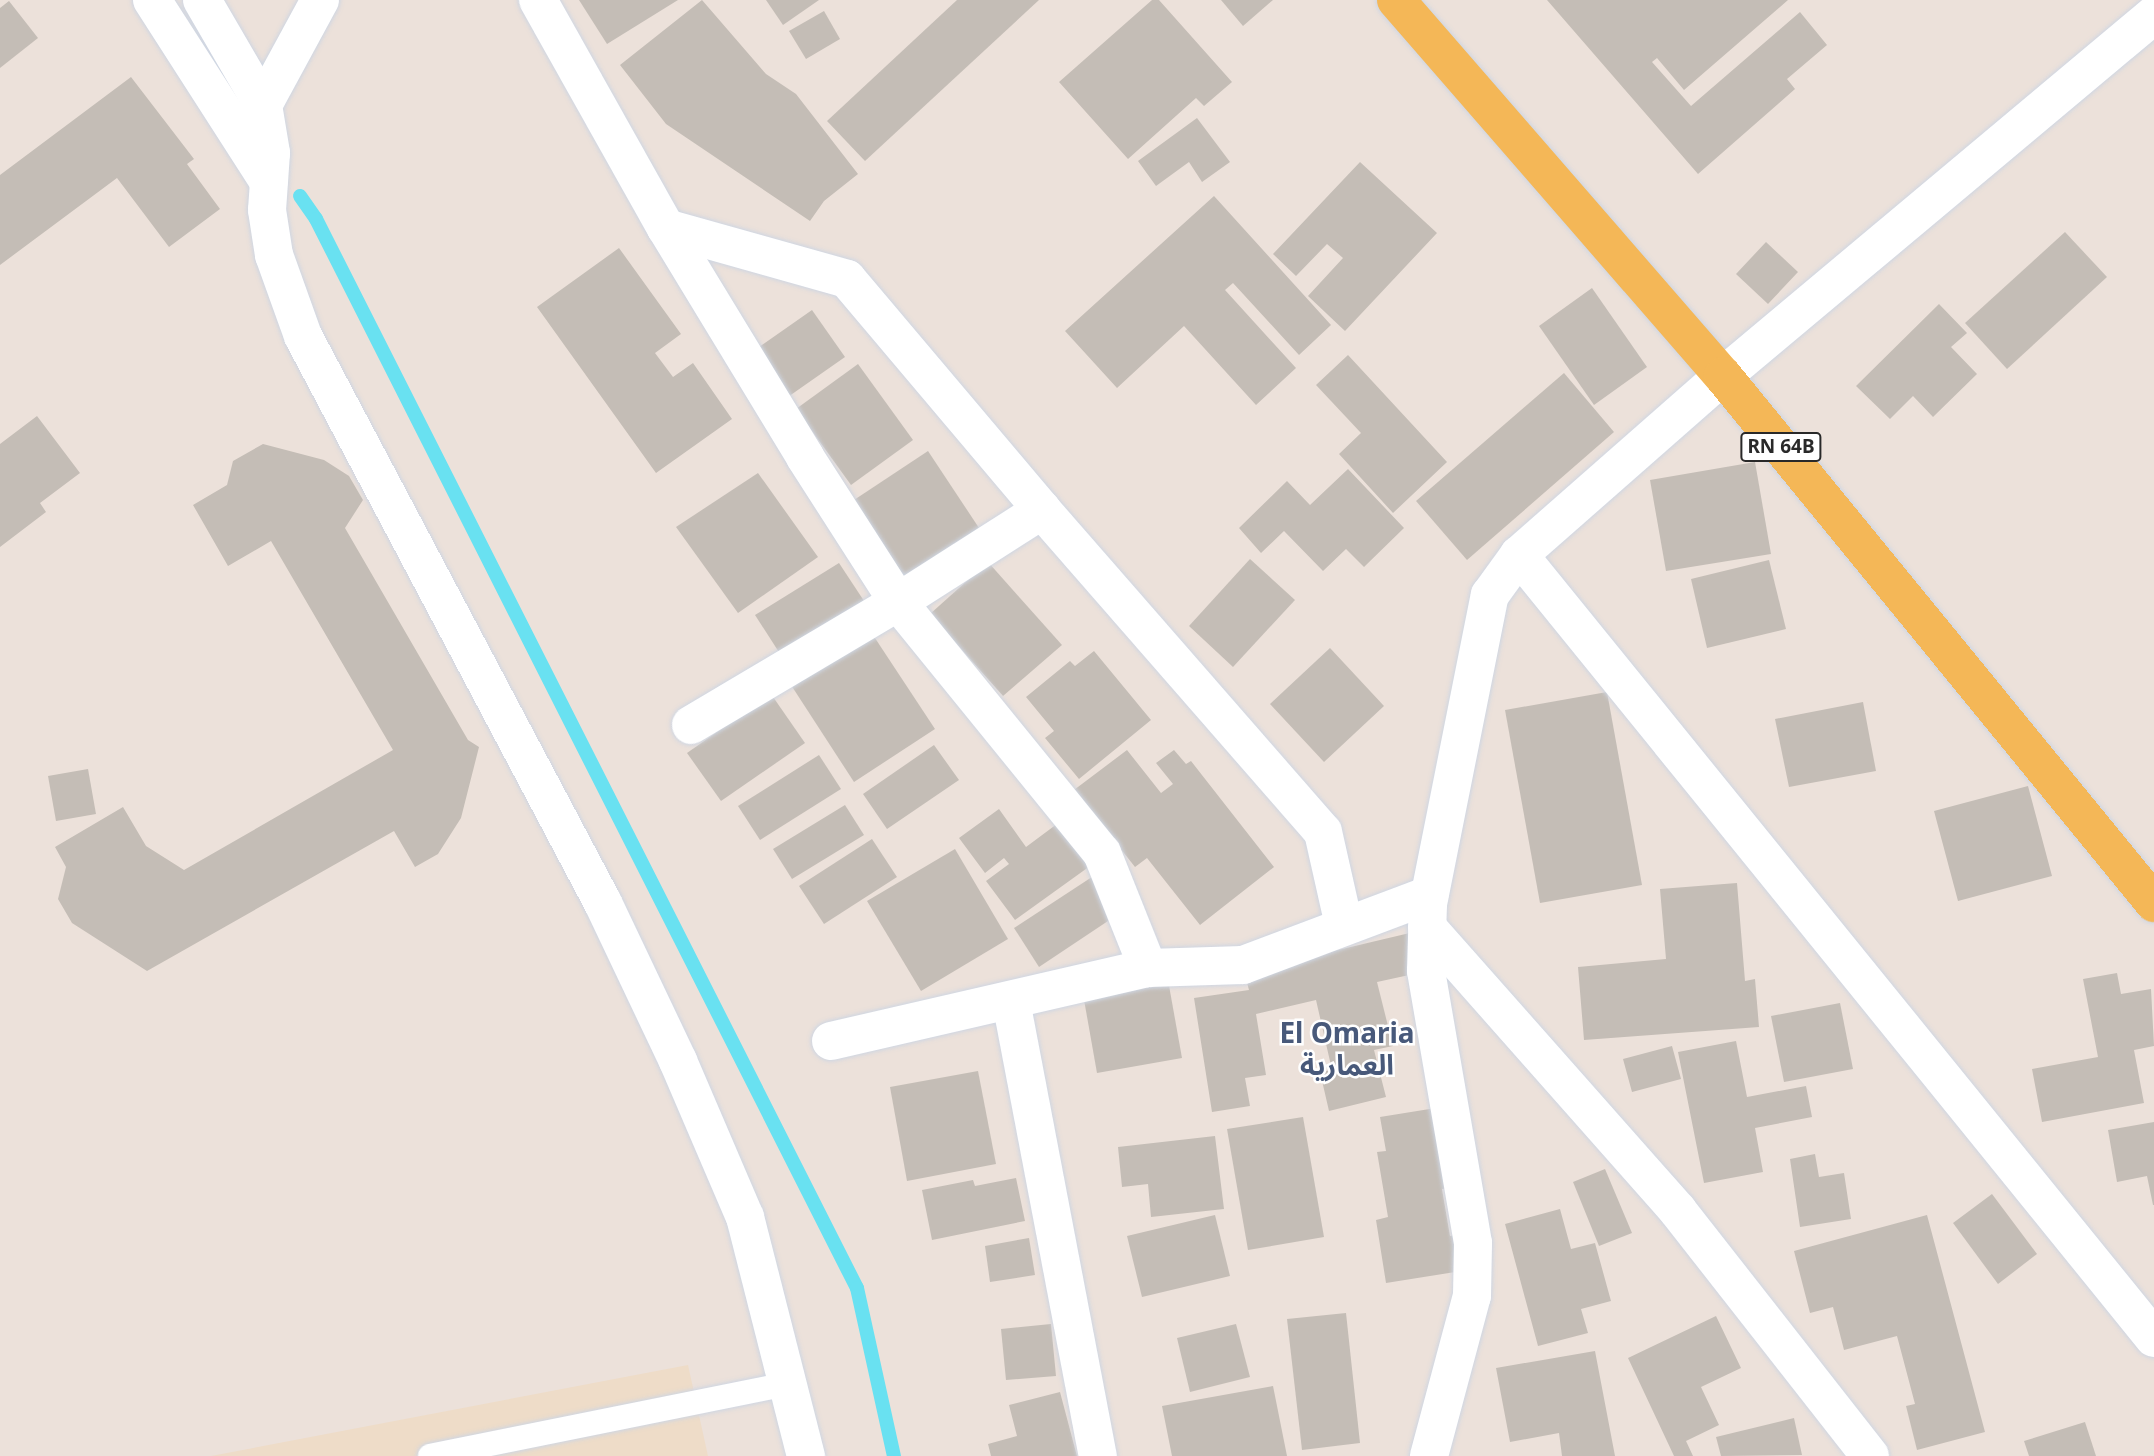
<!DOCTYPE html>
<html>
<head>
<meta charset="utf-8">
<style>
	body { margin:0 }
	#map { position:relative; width:2154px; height:1456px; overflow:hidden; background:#ece1da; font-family:"Noto Sans","Noto Sans Arabic",sans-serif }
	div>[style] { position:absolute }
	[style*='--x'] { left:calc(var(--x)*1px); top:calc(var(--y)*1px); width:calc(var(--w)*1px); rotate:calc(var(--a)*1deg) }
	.education>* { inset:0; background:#eedcc8 }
	.stream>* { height:14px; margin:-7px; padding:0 7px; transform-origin:7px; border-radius:7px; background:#69e1f1 }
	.building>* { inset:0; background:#c4bdb6 }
	.roads { filter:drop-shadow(0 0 2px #cfd6e2) drop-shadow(0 0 2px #cfd6e2) }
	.lane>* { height:24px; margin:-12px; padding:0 12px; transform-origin:12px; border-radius:12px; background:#fff }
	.street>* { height:38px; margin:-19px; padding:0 19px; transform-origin:19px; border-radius:19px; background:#fff }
	.primary>* { height:38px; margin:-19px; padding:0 19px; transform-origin:19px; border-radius:19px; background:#f4b757 }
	span { translate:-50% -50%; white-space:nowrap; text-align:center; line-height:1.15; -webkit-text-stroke:5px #fff; paint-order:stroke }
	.shield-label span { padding:2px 5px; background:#fff; border:2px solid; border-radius:5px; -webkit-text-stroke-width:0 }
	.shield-label { font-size:19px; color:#292929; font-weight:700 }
	.district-label { font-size:28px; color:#48597a; font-weight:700 }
</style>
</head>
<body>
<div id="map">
	<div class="education">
		<div style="clip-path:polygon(688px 1365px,708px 1456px,211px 1456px)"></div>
	</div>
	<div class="stream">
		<div style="--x:300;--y:196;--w:28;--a:55"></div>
		<div style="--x:316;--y:219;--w:1198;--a:63.16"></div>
		<div style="--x:857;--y:1288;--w:172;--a:77.6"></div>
	</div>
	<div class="building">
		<div style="clip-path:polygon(579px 0,678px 0,607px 44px)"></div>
		<div style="clip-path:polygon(702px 0,766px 74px,796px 94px,858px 174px,824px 201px,810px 221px,666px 124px,620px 65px)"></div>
		<div style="clip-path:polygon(766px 0,819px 0,783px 25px)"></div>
		<div style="clip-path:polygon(957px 0,1039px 0,865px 161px,827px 121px)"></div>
		<div style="clip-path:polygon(1152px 0,1159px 0,1232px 82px,1204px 106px,1196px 98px,1128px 159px,1059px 82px)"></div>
		<div style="clip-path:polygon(1221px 0,1273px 0,1243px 26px)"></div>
		<div style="clip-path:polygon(1547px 0,1788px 0,1684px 90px,1657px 58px,1652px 62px,1691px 106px,1800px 12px,1827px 45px,1787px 79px,1795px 89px,1698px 174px)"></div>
		<div style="clip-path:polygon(9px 1px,38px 38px,0 68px,0 8px)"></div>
		<div style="clip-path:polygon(824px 11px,840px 39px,806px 59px,789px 31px)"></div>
		<div style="clip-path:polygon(131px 77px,194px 159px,187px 164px,220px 209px,169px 247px,117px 178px,0 265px,0 175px)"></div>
		<div style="clip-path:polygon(1197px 118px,1230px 162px,1202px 182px,1189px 162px,1156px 186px,1138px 161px)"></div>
		<div style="clip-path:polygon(1360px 162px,1437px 233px,1345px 331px,1308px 296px,1343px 258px,1327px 244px,1296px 276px,1273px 254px)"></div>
		<div style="clip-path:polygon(1214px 196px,1331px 325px,1299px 355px,1233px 283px,1225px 290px,1296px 368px,1256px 405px,1184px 326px,1117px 388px,1065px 331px)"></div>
		<div style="clip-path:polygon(2065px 232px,2107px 277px,2007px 369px,1965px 323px)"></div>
		<div style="clip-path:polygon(1766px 242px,1798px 272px,1768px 304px,1736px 274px)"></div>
		<div style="clip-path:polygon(619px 248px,681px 334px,655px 353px,673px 377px,693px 363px,732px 419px,656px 473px,537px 307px)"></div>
		<div style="clip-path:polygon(1592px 288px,1647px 367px,1594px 405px,1539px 326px)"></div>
		<div style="clip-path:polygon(1939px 304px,1967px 333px,1951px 347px,1977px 374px,1933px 417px,1913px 396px,1890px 419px,1856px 386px)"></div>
		<div style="clip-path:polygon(812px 310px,845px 357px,785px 399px,752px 352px)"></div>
		<div style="clip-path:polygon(1348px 355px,1447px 462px,1393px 513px,1339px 454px,1361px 433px,1316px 385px)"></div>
		<div style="clip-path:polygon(858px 364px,913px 440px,851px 485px,796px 409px)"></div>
		<div style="clip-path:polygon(1564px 373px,1614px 432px,1467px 560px,1416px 501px)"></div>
		<div style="clip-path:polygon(37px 416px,80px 473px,40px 503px,46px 512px,0 547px,0 444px)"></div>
		<div style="clip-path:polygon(263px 444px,324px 460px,349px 476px,363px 500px,345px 528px,468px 740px,479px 747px,461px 818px,438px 854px,415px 867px,394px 831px,147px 971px,72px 923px,58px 899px,66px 867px,55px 847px,123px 807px,146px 846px,184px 870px,393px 750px,271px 541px,228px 566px,193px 505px,227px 485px,233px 461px)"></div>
		<div style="clip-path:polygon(928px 451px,985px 537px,908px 588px,851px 502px)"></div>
		<div style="clip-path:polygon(1755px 462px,1771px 554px,1666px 571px,1650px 480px)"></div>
		<div style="clip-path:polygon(1348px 469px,1404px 528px,1364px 567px,1346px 549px,1323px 571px,1284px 531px,1261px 553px,1239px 528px,1287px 481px,1310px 505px)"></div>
		<div style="clip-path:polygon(758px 473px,818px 557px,738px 613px,676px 527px)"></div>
		<div style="clip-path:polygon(1250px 559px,1295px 600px,1233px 667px,1189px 626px)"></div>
		<div style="clip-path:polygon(1769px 560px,1786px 629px,1707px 648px,1691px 579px)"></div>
		<div style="clip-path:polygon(988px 562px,1062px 645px,1003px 696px,930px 614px)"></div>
		<div style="clip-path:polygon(839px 563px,868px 607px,784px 660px,755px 615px)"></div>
		<div style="clip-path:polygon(871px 632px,935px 729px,854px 782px,791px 685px)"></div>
		<div style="clip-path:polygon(1330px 648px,1384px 706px,1324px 762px,1270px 704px)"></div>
		<div style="clip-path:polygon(1094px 651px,1151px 720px,1079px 779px,1045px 738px,1054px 731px,1026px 697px,1070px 661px,1075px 666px)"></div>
		<div style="clip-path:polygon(1607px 692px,1642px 885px,1540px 903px,1505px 710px)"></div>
		<div style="clip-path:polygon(771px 694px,805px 743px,721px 801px,687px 753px)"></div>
		<div style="clip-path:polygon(1863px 702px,1876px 771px,1789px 787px,1775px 719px)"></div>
		<div style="clip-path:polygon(934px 745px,959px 780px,887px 829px,863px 794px)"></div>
		<div style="clip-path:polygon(1127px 750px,1161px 793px,1173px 784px,1156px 763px,1174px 750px,1186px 764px,1191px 761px,1274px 867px,1200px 925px,1147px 858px,1135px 867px,1074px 790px)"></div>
		<div style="clip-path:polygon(819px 755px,841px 789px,760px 840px,738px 806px)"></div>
		<div style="clip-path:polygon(88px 769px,96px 814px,56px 821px,48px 776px)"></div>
		<div style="clip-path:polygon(2028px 786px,2052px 876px,1958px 901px,1934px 811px)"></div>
		<div style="clip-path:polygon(845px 805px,864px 835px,792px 879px,773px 849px)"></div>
		<div style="clip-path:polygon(999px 809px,1026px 847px,1065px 818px,1097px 861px,1015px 920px,986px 881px,1009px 864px,1004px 858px,985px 873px,959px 838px)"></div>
		<div style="clip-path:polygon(872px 839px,897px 877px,824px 924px,799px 886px)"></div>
		<div style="clip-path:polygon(955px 849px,1008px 939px,921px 991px,867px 901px)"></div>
		<div style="clip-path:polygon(1095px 875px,1120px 913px,1039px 967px,1014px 928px)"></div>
		<div style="clip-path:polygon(1737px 883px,1745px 981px,1755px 979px,1759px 1027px,1584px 1040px,1578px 967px,1666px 959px,1660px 889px)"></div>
		<div style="clip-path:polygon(1414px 932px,1423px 972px,1377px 982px,1393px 1046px,1374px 1050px,1386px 1097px,1329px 1111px,1320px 1072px,1332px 1070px,1316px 1000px,1256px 1014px,1266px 1075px,1245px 1078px,1250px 1106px,1212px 1112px,1194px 998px,1249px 990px,1244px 972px)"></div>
		<div style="clip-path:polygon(2117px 973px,2121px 994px,2151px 989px,2154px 1046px,2134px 1050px,2144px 1103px,2042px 1122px,2032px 1069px,2098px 1057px,2083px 979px)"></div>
		<div style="clip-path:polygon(1168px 980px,1182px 1058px,1097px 1073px,1083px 994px)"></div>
		<div style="clip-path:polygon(1840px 1003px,1853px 1069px,1784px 1082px,1771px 1016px)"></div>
		<div style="clip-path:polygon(1736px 1041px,1747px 1097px,1806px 1086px,1812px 1117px,1755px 1128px,1763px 1172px,1704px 1183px,1678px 1052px)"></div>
		<div style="clip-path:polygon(1672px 1046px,1681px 1079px,1632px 1092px,1623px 1059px)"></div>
		<div style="clip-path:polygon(978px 1071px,996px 1164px,907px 1181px,890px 1087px)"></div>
		<div style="clip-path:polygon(1442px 1107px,1456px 1187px,1442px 1189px,1450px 1236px,1468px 1233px,1474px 1269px,1386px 1283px,1376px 1220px,1388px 1217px,1377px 1152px,1386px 1151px,1380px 1117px)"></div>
		<div style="clip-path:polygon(1303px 1117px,1324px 1237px,1248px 1250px,1227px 1129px)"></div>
		<div style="clip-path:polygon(2154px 1122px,2154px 1205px,2153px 1205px,2147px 1176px,2117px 1182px,2108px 1130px)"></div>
		<div style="clip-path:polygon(1215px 1136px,1224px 1209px,1151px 1217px,1148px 1184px,1122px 1187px,1118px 1147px)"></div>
		<div style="clip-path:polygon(1815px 1154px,1819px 1177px,1844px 1173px,1851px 1219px,1800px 1227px,1790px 1159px)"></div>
		<div style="clip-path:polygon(1605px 1169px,1632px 1233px,1599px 1246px,1573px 1182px)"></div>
		<div style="clip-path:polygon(1016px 1178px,1025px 1221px,932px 1240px,922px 1190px,973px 1180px,975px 1186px)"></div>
		<div style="clip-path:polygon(1992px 1194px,2037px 1254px,1998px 1284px,1953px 1223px)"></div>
		<div style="clip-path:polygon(1560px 1209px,1571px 1249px,1595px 1243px,1611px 1301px,1581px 1309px,1588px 1333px,1538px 1346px,1505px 1224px)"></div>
		<div style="clip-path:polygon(1215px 1215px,1230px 1276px,1142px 1297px,1127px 1236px)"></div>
		<div style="clip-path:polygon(1927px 1215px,1985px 1432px,1917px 1450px,1906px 1406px,1915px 1404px,1897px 1336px,1844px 1350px,1833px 1307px,1810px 1313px,1794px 1251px)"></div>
		<div style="clip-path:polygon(1029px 1238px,1035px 1275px,990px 1282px,985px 1246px)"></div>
		<div style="clip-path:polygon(1346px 1313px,1360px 1443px,1302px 1450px,1287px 1319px)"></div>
		<div style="clip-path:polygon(1716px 1316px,1741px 1368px,1701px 1387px,1719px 1425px,1686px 1441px,1693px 1456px,1674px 1456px,1628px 1358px)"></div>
		<div style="clip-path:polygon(1051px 1324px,1056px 1376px,1006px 1380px,1001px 1329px)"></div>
		<div style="clip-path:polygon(1236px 1324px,1250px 1377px,1190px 1392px,1177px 1338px)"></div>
		<div style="clip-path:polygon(1595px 1351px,1615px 1456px,1562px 1456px,1559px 1433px,1510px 1442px,1496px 1368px)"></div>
		<div style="clip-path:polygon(1273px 1386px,1287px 1456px,1172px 1456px,1162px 1406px)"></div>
		<div style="clip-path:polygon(1060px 1392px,1077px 1456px,991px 1456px,988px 1444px,1017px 1436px,1009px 1405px)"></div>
		<div style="clip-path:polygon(1794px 1418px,1802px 1455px,1721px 1456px,1716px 1437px)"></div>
		<div style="clip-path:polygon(2085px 1422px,2096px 1456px,2029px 1456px,2024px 1441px)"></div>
	</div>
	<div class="roads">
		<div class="lane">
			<div style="--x:430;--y:1456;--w:365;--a:-11.4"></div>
		</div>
		<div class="street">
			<div style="--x:152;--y:0;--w:216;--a:57.3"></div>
			<div style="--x:202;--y:0;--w:121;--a:59.8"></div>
			<div style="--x:320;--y:0;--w:119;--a:118.5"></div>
			<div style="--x:263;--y:105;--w:49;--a:80.5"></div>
			<div style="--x:271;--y:153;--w:57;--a:94"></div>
			<div style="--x:267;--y:210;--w:46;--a:81.2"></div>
			<div style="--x:274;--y:255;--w:86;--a:70.3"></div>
			<div style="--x:303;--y:336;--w:641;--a:62.12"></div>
			<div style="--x:603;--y:903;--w:175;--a:64.6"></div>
			<div style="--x:678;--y:1061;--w:170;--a:66.8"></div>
			<div style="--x:745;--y:1217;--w:247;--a:75.7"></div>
			<div style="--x:538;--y:0;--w:261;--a:60.7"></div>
			<div style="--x:666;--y:228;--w:268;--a:58.7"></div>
			<div style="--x:805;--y:457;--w:172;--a:57.3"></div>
			<div style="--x:898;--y:602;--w:323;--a:50.9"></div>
			<div style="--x:1102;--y:853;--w:124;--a:68.2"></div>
			<div style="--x:666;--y:228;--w:188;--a:15.7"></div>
			<div style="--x:847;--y:279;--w:302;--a:49.8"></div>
			<div style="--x:1042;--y:510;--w:427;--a:48.9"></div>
			<div style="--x:1323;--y:832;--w:95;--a:77.3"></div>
			<div style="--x:1519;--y:555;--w:1008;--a:50.96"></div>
			<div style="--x:691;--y:725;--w:241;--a:-30.7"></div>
			<div style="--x:898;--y:602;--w:171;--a:-32.6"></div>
			<div style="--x:1427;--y:927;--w:379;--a:48.5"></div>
			<div style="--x:1678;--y:1211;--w:311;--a:51.9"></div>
			<div style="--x:1011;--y:1001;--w:463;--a:79.2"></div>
			<div style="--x:831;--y:1041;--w:325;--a:-13"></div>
			<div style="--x:1148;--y:968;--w:95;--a:-1.8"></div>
			<div style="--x:1243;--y:965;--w:199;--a:-20.6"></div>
			<div style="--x:1429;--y:1456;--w:166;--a:-75"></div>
			<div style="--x:1472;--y:1296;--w:53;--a:-88.9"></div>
			<div style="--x:1473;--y:1243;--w:276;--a:-99.8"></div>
			<div style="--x:1426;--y:971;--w:67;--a:-88.3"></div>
			<div style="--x:1428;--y:904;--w:315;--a:-78.7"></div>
			<div style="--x:1490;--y:595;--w:49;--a:-54.1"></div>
			<div style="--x:1519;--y:555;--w:271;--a:-41.3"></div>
			<div style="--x:1723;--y:376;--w:562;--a:-39.95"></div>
		</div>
		<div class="primary">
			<div style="--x:1396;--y:0;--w:498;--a:49"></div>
			<div style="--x:1723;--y:376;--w:681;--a:50.72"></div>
		</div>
	</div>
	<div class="shield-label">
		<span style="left:1781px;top:447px">RN 64B</span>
	</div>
	<div class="district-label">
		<span style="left:1347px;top:1048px">El Omaria<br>العمارية</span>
	</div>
</div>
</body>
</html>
